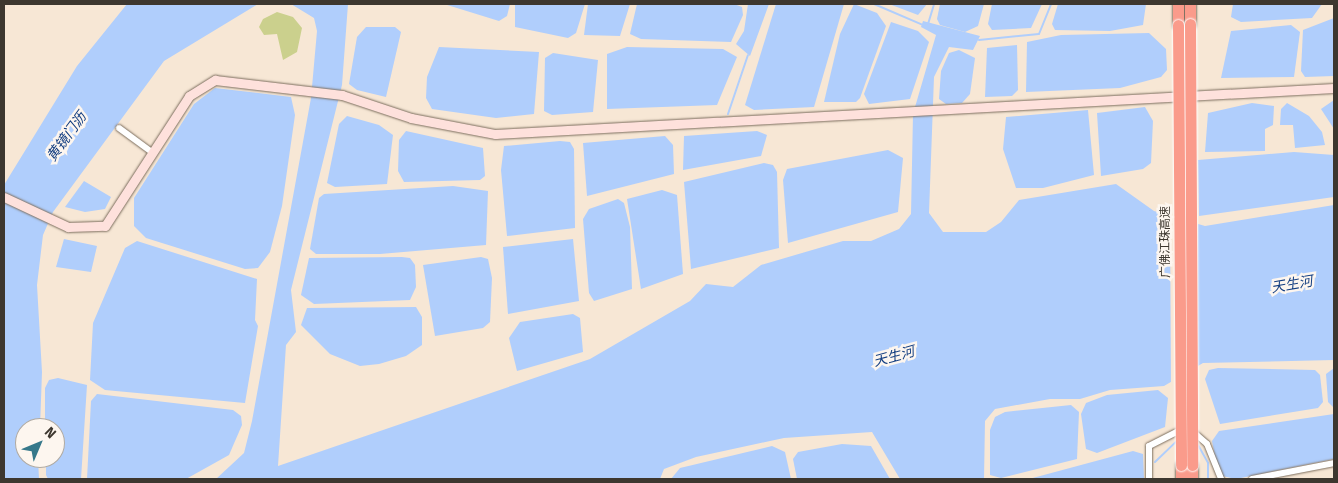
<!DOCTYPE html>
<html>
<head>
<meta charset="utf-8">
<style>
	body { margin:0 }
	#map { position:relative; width:1338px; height:483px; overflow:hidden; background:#f7e7d5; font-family:"Fira Sans","Noto Sans SC",sans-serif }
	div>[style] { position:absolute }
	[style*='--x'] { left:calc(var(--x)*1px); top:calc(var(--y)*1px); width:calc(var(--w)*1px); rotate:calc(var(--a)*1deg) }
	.green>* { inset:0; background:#cbd08d }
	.water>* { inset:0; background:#b0cefc }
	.pier>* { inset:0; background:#f7e7d5 }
	.stream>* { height:2px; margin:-1px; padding:0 1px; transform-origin:1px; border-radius:1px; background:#b0cefc }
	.roads { filter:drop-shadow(0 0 1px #7c6e5e) drop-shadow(0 0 1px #7c6e5e) }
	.street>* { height:6px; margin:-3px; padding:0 3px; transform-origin:3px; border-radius:3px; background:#fff }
	.secondary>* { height:9px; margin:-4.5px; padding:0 4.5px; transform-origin:4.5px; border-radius:4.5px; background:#fee1dc }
	.highway>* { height:11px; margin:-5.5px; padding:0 5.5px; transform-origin:5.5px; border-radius:5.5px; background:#fa9b8b }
	.bridges { filter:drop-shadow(0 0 1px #fff) drop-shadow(0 0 1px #fff) }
	.highway-bridge>* { height:11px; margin:-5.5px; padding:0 5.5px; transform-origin:5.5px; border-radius:5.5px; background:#fa9b8b }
	span { translate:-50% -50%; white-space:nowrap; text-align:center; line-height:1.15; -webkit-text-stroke:5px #fdf6ef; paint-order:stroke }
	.street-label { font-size:12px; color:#3d372f }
	.water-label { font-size:14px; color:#123d80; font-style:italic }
	.frame { position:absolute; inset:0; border:5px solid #3d372f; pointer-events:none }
	.north { position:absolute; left:15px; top:418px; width:50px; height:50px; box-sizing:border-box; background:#fdf6ef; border:1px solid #b0aaa2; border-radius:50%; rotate:45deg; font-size:14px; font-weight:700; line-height:20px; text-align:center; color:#3d372f }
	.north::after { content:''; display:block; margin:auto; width:18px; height:22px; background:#36788a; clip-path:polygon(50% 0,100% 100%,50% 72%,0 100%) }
</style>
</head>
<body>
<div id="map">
	<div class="green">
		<div style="clip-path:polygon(277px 12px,293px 17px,302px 28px,297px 52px,283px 60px,277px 34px,264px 35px,259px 27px,263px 19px)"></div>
	</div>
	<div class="water">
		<div style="clip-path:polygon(127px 4px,258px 4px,164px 61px,53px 212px,43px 235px,37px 285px,42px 372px,40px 428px,25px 428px,25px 458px,38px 458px,39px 479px,4px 479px,4px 185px,77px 66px)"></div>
		<div style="clip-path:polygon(291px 4px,348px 4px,342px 85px,291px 290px,296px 332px,286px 345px,278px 466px,590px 359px,690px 301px,706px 284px,733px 287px,761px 265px,843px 241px,871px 241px,899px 229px,911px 214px,913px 114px,936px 35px,921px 27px,923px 21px,980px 36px,973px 50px,949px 47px,934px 77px,929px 213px,943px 232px,986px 232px,1001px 222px,1019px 200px,1116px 184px,1154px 211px,1205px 226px,1334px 205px,1334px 360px,1203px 363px,1164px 386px,1110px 390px,1080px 399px,1050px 399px,995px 409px,985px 421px,984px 479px,900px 479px,872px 432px,784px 438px,696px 457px,664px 469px,660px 479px,216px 479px,244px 453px,252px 421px,311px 98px,317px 31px,314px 18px)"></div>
		<div style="clip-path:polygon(444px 4px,510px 4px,507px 16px,499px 21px)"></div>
		<div style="clip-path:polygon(515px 4px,585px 4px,576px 33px,568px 38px,515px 27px)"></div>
		<div style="clip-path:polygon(588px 4px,630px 4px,620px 36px,584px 35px)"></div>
		<div style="clip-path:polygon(637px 4px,734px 4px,742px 7px,743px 15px,731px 42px,641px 39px,630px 34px)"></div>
		<div style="clip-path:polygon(748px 4px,769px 4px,750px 56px,736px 44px,744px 31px)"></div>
		<div style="clip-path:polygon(776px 4px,844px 4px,814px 107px,754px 110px,745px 105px)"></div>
		<div style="clip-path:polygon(854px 4px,877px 13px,886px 26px,860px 98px,856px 102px,824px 102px,840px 34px)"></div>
		<div style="clip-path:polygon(889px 4px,927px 4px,918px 15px)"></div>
		<div style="clip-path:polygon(940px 4px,984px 4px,978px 26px,965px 32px,940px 25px,937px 19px)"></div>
		<div style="clip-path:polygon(992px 4px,1042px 4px,1031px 28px,992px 30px,988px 24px)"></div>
		<div style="clip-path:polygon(1058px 4px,1146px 4px,1143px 25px,1110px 31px,1055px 30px,1052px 24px)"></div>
		<div style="clip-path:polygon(1233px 4px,1322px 4px,1312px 18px,1241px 22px,1231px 17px)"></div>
		<div style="clip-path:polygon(1334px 18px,1334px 76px,1305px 77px,1301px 71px,1303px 30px)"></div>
		<div style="clip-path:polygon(891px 22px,918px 31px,929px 42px,910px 99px,869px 104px,864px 94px)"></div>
		<div style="clip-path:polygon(1291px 25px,1300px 32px,1294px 77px,1221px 78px,1231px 31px)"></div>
		<div style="clip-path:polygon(366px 27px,395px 27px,401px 32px,386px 97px,357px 90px,349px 84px,357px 37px)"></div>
		<div style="clip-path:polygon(1149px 33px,1166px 49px,1167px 70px,1161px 77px,1120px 88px,1026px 92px,1027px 42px,1061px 35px)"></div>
		<div style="clip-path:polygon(1017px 45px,1018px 90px,1012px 96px,985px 97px,987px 48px)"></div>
		<div style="clip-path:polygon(439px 47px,539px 52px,534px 114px,496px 118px,432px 109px,426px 98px,427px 77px)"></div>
		<div style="clip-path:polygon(627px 47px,723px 49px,737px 57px,717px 105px,607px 109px,607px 54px)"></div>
		<div style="clip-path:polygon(959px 50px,975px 58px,970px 94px,962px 103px,946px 104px,939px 99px,941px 71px,949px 53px)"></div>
		<div style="clip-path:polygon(553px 53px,598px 60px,593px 112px,552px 115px,544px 111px,545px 58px)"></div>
		<div style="clip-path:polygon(215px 88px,291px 97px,295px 115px,282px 206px,270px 252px,258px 268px,245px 269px,146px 238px,134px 226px,134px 198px,194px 104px)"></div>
		<div style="clip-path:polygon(1334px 100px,1334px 129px,1321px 109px)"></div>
		<div style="clip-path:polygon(1252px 103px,1274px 106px,1273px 125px,1265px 129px,1265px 151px,1205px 152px,1208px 113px)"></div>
		<div style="clip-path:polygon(1287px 103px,1309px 116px,1322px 132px,1325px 145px,1295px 148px,1293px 125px,1280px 125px,1281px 109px)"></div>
		<div style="clip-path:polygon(1145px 107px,1153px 121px,1151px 163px,1143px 169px,1101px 176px,1097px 113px)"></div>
		<div style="clip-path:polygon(1088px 110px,1094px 175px,1043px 188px,1016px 188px,1003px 149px,1006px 117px)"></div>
		<div style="clip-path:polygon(347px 116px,379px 125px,393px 135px,387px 184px,335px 187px,327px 183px,339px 124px)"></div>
		<div style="clip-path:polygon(406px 131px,483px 148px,485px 176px,480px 180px,404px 182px,398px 171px,399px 140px)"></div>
		<div style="clip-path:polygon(757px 131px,767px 135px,761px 156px,683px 170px,684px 136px)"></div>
		<div style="clip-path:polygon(665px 136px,673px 145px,674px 174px,587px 196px,583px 143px)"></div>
		<div style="clip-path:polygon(560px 141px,570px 142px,574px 149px,575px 228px,507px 236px,501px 170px,504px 146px)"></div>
		<div style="clip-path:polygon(888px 150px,903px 158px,898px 212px,788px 243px,783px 180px,787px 169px)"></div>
		<div style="clip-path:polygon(1294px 152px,1334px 155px,1334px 197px,1199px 216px,1198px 160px)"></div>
		<div style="clip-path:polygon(764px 163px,773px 165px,777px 172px,779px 248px,691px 269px,684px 182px)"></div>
		<div style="clip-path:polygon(84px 181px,111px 197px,105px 209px,85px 212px,65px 207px)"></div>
		<div style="clip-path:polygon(453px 186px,488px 191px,486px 245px,380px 254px,316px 254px,310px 249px,319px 198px,324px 194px)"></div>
		<div style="clip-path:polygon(662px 190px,677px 195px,683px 274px,641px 289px,627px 199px)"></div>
		<div style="clip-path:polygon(618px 199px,624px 203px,630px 227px,632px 289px,594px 301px,589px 293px,583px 219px,589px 209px)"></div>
		<div style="clip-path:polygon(64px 239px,97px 246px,91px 272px,56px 267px)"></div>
		<div style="clip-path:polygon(573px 239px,579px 301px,508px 314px,503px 247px)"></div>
		<div style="clip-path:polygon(137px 241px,257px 279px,255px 320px,258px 326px,245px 403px,105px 390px,90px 380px,93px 323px,125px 248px)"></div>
		<div style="clip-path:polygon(402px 257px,410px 258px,415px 265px,416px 287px,410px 300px,314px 304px,301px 295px,309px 258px)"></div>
		<div style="clip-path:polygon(481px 257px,488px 259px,492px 278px,490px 322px,483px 328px,435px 336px,423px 265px)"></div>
		<div style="clip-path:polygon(416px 307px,422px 317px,422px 345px,406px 356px,379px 364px,360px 366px,330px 354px,301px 325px,307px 308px)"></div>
		<div style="clip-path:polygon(573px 314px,580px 318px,583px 352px,517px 371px,509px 338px,520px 322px)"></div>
		<div style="clip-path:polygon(1218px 368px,1315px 370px,1320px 375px,1323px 402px,1318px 408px,1220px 424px,1205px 379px,1209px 370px)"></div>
		<div style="clip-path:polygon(1334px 368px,1334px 408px,1328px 402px,1326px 374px)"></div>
		<div style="clip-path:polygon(58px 378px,87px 385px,81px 479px,48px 479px,46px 475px,46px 458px,55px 458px,55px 428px,45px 428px,45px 388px,49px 380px)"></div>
		<div style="clip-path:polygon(1158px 390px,1168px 398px,1165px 427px,1097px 453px,1086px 449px,1081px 414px,1086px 403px,1107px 395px)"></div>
		<div style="clip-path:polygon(97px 394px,233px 410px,241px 416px,242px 425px,229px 455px,186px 479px,87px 479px,91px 401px)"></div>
		<div style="clip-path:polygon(1071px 405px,1079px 412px,1077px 459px,1001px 478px,990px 475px,990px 430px,995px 417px,1005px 412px)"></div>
		<div style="clip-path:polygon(1334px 414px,1334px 459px,1236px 479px,1222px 476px,1217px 468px,1212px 441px,1219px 431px)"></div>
		<div style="clip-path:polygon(842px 444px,871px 446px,890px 479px,797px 479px,793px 459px,798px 452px)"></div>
		<div style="clip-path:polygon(772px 446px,785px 452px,791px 479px,671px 479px,680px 468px)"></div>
		<div style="clip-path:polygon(1133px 451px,1143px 454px,1144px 479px,1029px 479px)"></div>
	</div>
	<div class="pier">
		<div style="clip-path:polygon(1170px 213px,1198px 221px,1198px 369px,1171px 385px)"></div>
	</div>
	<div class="stream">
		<div style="--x:874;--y:4;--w:53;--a:23.2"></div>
		<div style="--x:928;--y:24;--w:21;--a:-73"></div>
		<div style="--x:979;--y:40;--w:60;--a:-5.7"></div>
		<div style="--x:1039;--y:34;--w:32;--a:-68"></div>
		<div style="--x:728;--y:114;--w:62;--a:-71.3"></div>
		<div style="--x:1197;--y:443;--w:23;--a:61"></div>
		<div style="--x:1208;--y:463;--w:16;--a:90"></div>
		<div style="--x:1155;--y:462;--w:29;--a:-44"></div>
	</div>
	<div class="roads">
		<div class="street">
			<div style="--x:119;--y:128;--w:42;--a:36.3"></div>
			<div style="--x:1191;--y:430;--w:21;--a:41"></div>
			<div style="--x:1207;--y:444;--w:38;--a:68"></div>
			<div style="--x:1149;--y:479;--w:33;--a:-90"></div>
			<div style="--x:1149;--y:446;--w:37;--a:-27"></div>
			<div style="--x:1252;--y:479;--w:84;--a:-11"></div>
		</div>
		<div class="secondary">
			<div style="--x:4;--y:197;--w:71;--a:25.1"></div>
			<div style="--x:68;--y:227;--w:37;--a:-2"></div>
			<div style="--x:105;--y:226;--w:155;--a:-57.1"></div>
			<div style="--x:189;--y:96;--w:31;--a:-32"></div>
			<div style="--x:215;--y:80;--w:128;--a:6.7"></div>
			<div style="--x:342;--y:95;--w:73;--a:18.4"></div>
			<div style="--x:411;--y:118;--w:86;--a:10.8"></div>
			<div style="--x:495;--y:134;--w:840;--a:-3.14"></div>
		</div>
		<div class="highway">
			<div style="--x:1178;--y:4;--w:21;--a:90"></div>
			<div style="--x:1190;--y:4;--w:20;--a:90"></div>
			<div style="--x:1181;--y:465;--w:14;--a:90"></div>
			<div style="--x:1192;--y:465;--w:14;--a:90"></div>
		</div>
	</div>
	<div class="bridges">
		<div class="highway-bridge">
			<div style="--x:1190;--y:24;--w:441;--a:89.7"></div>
			<div style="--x:1178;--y:25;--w:440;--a:89.6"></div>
		</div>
	</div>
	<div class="street-label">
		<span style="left:1166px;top:242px;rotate:-90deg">广佛江珠高速</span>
	</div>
	<div class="water-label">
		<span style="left:67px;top:137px;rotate:-54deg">黄镜门沥</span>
		<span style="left:1292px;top:285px;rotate:-10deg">天生河</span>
		<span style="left:894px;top:357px;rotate:-15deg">天生河</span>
	</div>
	<div class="frame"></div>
	<div class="north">N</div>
</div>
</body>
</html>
